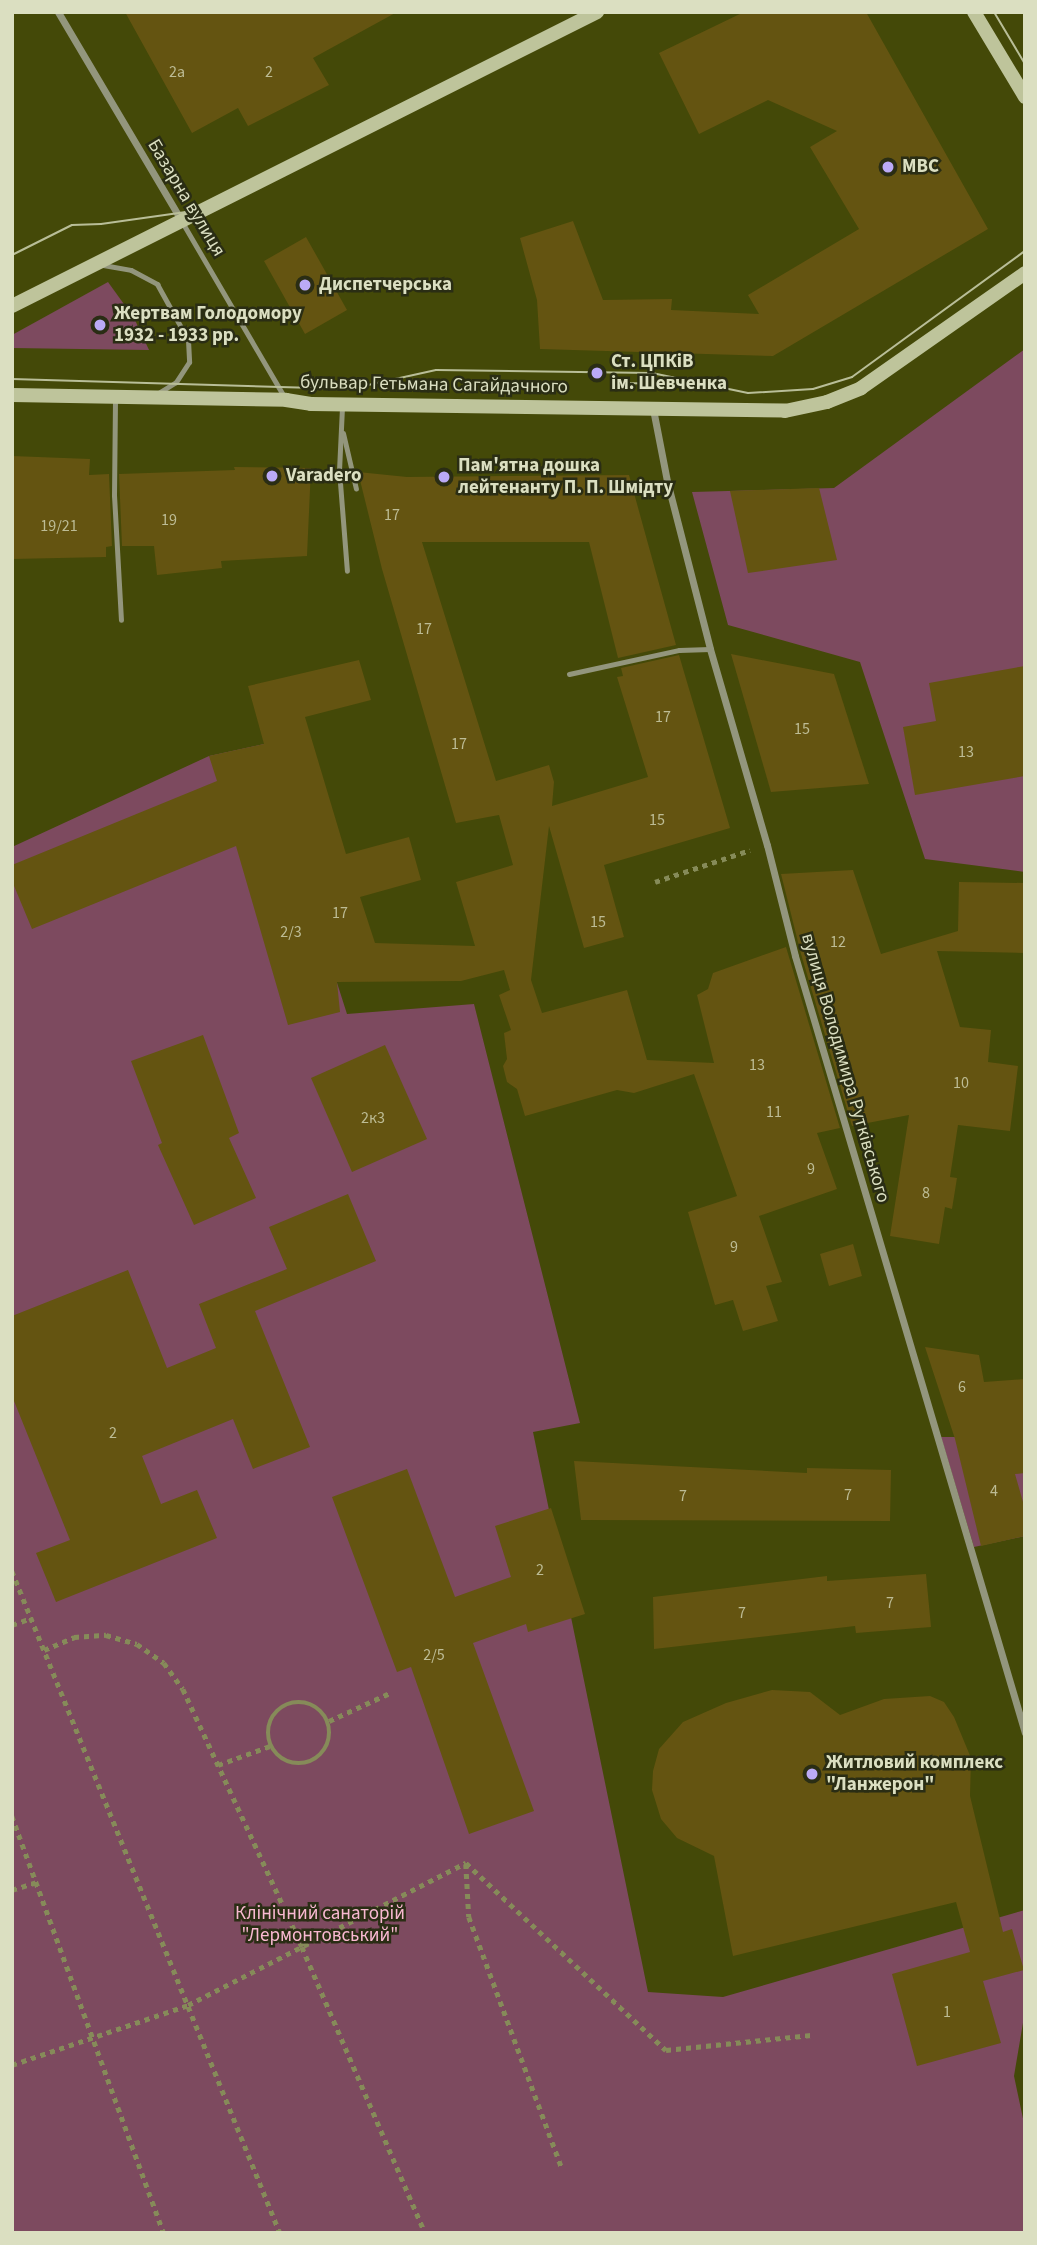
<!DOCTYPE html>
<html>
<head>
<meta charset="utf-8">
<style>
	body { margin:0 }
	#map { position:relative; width:1037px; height:2245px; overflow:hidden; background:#444908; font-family:"Source Sans 3",sans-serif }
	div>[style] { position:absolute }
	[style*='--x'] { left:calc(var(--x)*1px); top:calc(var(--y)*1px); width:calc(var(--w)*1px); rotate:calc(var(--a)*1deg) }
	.green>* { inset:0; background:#7d4a5f }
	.building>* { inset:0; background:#645411 }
	.path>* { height:4.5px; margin-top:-2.25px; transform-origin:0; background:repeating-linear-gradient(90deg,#868b59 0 5px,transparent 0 10px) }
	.path>.ring { margin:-2.25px; padding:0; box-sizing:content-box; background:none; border:4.5px solid #868b59; border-radius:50% }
	.lane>* { height:5px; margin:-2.5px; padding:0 2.5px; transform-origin:2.5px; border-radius:2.5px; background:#93967d }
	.street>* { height:7px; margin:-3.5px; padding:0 3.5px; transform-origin:3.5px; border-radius:3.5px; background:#93967d }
	.secondary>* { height:14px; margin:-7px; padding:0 7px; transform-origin:7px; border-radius:7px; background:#bec49b }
	.tram>* { height:2px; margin:-1px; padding:0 1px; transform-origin:1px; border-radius:1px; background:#b9be98 }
	.dots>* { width:19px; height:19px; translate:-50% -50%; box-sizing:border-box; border:4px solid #2a2d14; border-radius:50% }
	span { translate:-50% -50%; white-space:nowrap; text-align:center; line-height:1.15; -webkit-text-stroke:5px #2a2d14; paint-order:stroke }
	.number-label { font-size:16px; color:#bdbc95 }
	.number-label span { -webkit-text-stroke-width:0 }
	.poi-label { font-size:19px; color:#dbdfc1; font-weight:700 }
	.left { translate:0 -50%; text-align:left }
	.street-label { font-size:19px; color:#dbdfc1 }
	.park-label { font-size:19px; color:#f9b8d1 }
	.frame { position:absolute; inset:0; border:14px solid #dbdfc1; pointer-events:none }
</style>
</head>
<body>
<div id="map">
	<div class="green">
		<div style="clip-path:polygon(108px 282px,134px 318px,149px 350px,12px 348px,12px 335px)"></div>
		<div style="clip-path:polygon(1025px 349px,1025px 872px,925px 859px,860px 662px,728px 625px,692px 492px,834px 488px)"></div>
		<div style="clip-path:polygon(264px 744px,282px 811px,347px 1014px,474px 1004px,580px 1423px,533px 1432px,648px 1992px,723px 1997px,1025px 1910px,1025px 2011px,1014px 2076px,1025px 2128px,1025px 2233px,12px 2233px,12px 847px,209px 756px)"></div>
		<div style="clip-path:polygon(941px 1437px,1025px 1437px,1025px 1536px,974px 1547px)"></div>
	</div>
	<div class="building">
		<div style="clip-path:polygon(125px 12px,397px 12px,313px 58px,329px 85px,248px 126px,238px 108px,192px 133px)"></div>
		<div style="clip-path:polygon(744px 12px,866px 12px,988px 229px,773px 356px,540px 349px,537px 300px,520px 238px,573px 221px,603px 300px,672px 299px,671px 310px,759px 314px,748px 295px,859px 229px,810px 147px,837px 131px,768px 100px,699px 134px,659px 53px)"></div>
		<div style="clip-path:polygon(306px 237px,347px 310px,305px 334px,264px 261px)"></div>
		<div style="clip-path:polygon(12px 456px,90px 459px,89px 475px,109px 474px,112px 546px,106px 547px,106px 557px,12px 559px)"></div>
		<div style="clip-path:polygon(234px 467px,311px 468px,307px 556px,221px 561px,222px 568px,157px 575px,154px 546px,122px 546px,119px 474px,235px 470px)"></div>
		<div style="clip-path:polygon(358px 472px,407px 477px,629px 475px,676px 645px,618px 658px,589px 542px,422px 542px,496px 781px,549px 765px,554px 782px,552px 806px,648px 777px,617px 677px,623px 676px,621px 668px,679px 655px,730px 828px,604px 865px,624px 937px,584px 948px,549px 826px,531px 980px,542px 1013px,627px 990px,647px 1060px,714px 1063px,697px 995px,708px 989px,713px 973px,786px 947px,840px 1128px,817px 1133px,837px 1189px,759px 1216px,782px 1282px,766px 1286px,778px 1321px,743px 1331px,733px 1300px,715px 1305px,688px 1212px,737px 1196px,694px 1074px,634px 1093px,617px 1090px,525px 1116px,517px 1089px,507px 1082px,503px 1066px,507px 1059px,504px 1033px,511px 1030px,499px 995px,510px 990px,504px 970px,461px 981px,337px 982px,340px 1012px,288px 1025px,236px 846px,32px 929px,12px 881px,12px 865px,217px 781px,209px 756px,264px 744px,248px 686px,359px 660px,371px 700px,305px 717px,346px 854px,409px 837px,421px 880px,360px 897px,375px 943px,475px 946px,456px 882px,513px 865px,499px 815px,456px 823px,382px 569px)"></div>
		<div style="clip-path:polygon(819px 488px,837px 560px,748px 573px,730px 491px)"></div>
		<div style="clip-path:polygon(731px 654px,834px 674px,869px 784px,771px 792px)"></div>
		<div style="clip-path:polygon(1025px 666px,1025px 776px,915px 795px,903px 727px,936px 721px,929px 683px)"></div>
		<div style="clip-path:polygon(853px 870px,881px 954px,958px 931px,959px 882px,1025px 883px,1025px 953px,937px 951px,960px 1027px,991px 1030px,988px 1062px,1018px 1066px,1010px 1131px,958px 1125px,950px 1177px,957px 1178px,952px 1209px,945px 1207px,939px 1244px,890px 1236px,909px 1115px,852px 1126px,801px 954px,781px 874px)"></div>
		<div style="clip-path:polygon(203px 1035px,239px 1133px,229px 1138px,256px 1198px,194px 1225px,158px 1145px,162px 1143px,131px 1061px)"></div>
		<div style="clip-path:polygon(385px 1045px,427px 1139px,352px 1172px,311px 1078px)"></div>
		<div style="clip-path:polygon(348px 1194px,376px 1261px,255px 1311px,310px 1447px,253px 1469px,233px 1419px,142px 1456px,161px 1504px,197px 1490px,217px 1538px,56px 1602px,36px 1553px,70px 1540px,12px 1396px,12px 1316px,128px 1270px,167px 1368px,216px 1348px,199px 1304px,287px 1269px,269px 1227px)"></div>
		<div style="clip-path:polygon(853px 1244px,862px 1276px,829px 1286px,820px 1254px)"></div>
		<div style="clip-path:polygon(925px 1347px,979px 1355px,984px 1382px,1025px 1379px,1025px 1473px,1015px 1474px,1025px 1509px,1025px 1536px,981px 1546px,955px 1439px)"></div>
		<div style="clip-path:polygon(574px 1461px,807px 1473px,807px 1468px,891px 1470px,890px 1521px,581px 1520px)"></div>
		<div style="clip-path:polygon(407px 1469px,455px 1597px,511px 1577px,495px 1526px,551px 1508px,585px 1614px,528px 1632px,526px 1624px,473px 1643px,534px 1811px,469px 1834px,411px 1667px,397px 1672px,332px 1497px)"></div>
		<div style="clip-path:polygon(926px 1574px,931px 1627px,856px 1633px,855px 1626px,654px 1649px,653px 1597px,827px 1576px,827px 1581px)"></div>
		<div style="clip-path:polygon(772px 1690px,810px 1692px,840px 1715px,884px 1699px,930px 1696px,944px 1702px,954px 1717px,971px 1758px,970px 1796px,1003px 1932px,1012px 1929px,1024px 1970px,983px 1981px,1001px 2043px,917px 2066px,892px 1974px,970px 1952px,956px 1902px,733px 1956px,714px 1856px,677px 1838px,661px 1819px,652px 1790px,653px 1771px,659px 1749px,683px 1722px,726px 1703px)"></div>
	</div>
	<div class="path">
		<div style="--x:655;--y:882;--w:100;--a:-18.6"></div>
		<div style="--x:12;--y:1571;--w:714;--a:67.96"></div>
		<div style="--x:12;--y:1625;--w:20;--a:-20"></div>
		<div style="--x:44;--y:1650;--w:33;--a:-23"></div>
		<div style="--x:74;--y:1637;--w:32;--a:-4"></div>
		<div style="--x:106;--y:1635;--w:32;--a:16"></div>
		<div style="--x:137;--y:1644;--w:33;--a:35"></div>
		<div style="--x:164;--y:1663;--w:32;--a:54"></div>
		<div style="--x:183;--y:1689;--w:284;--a:65.2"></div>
		<div style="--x:302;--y:1947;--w:311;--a:66.7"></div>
		<div class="ring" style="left:268px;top:1702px;width:57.5px;height:57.5px"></div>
		<div style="--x:329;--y:1721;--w:69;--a:-24.7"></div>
		<div style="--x:218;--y:1765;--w:55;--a:-20.1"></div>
		<div style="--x:12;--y:1816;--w:444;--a:70"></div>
		<div style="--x:466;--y:1863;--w:274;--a:43.1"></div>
		<div style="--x:666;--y:2050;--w:146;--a:-5.9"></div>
		<div style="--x:466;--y:1864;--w:53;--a:86.8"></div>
		<div style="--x:469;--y:1917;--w:268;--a:69.7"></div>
		<div style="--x:12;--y:1890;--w:25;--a:-18"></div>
		<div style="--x:12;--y:2065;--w:186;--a:-18.8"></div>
		<div style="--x:188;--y:2005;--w:312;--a:-27.1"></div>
	</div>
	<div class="lane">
		<div style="--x:182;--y:222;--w:204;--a:59.7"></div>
		<div style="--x:103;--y:265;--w:28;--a:10"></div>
		<div style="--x:131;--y:270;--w:30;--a:28"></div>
		<div style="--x:157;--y:284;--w:64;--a:61"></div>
		<div style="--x:188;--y:340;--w:22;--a:87"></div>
		<div style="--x:189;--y:362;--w:24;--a:123"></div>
		<div style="--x:176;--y:382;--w:22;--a:148"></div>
		<div style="--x:115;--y:400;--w:95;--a:90.6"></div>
		<div style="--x:114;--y:495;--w:125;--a:86.8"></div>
		<div style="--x:342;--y:407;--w:63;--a:92.7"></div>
		<div style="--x:339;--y:470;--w:101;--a:85.5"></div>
		<div style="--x:343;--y:433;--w:57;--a:76.9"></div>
		<div style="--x:569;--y:674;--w:113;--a:-12.3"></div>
		<div style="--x:679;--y:650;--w:31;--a:-2"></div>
	</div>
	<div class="street">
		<div style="--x:58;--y:12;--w:242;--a:59.4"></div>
		<div style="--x:653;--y:409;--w:73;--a:79"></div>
		<div style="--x:667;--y:481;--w:173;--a:75.6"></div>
		<div style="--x:710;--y:649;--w:204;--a:73.8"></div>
		<div style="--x:767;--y:845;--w:114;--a:75.8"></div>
		<div style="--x:795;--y:956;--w:810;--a:73.51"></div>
	</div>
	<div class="secondary">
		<div style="--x:974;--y:12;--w:99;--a:59"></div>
		<div style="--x:12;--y:306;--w:655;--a:-26.68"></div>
		<div style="--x:12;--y:395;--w:274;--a:1"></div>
		<div style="--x:286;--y:400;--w:25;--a:9"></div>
		<div style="--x:311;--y:404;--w:474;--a:0.8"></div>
		<div style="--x:785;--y:411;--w:43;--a:-12.1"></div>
		<div style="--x:827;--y:402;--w:37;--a:-22"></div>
		<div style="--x:861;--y:388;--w:200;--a:-35"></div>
	</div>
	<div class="tram">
		<div style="--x:994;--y:12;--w:61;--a:59.2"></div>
		<div style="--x:12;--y:255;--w:67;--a:-26.6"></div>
		<div style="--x:72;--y:225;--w:29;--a:-2"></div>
		<div style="--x:101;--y:224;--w:100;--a:-8"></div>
		<div style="--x:12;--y:379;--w:338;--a:1.7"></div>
		<div style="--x:350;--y:389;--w:88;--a:-12.5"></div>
		<div style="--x:436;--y:370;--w:216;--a:0.8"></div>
		<div style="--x:652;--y:373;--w:98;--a:11.8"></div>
		<div style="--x:748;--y:393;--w:65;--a:-3.5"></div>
		<div style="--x:813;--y:389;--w:41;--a:-17.1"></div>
		<div style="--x:852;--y:377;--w:214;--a:-36.1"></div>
		<div style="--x:621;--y:383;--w:49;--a:1.2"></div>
	</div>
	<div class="dots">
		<div style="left:888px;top:167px;background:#bbaaf6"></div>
		<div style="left:305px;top:285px;background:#bbaaf6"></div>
		<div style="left:100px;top:325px;background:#bbaaf6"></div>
		<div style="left:597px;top:373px;background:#bbaaf6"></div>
		<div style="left:272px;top:476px;background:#bbaaf6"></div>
		<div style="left:444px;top:477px;background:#bbaaf6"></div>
		<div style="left:812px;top:1774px;background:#bbaaf6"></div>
	</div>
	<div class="number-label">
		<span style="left:177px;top:72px">2а</span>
		<span style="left:269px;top:72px">2</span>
		<span style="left:392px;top:515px">17</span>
		<span style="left:169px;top:520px">19</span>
		<span style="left:59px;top:526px">19/21</span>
		<span style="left:424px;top:629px">17</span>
		<span style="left:663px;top:717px">17</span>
		<span style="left:802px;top:729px">15</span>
		<span style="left:459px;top:744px">17</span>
		<span style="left:966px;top:752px">13</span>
		<span style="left:657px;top:820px">15</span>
		<span style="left:340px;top:913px">17</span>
		<span style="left:598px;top:922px">15</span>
		<span style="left:291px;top:932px">2/3</span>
		<span style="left:838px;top:942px">12</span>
		<span style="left:757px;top:1065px">13</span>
		<span style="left:961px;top:1083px">10</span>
		<span style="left:774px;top:1112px">11</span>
		<span style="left:373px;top:1118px">2к3</span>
		<span style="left:811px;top:1169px">9</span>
		<span style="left:926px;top:1193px">8</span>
		<span style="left:734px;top:1247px">9</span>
		<span style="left:962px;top:1387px">6</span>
		<span style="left:113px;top:1433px">2</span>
		<span style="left:994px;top:1491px">4</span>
		<span style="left:848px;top:1495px">7</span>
		<span style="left:683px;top:1496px">7</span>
		<span style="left:540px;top:1570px">2</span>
		<span style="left:890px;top:1603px">7</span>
		<span style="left:742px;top:1613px">7</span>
		<span style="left:434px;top:1655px">2/5</span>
		<span style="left:947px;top:2012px">1</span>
	</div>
	<div class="poi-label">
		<span class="left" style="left:902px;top:167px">МВС</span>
		<span class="left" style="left:319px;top:285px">Диспетчерська</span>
		<span class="left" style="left:114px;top:325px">Жертвам Голодомору<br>1932 - 1933 рр.</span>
		<span class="left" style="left:611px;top:373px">Ст. ЦПКіВ<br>ім. Шевченка</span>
		<span class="left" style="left:458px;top:477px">Пам'ятна дошка<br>лейтенанту П. П. Шмідту</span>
		<span class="left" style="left:286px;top:476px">Varadero</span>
		<span class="left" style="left:826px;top:1774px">Житловий комплекс<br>"Ланжерон"</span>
	</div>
	<div class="street-label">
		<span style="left:186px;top:198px;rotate:59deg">Базарна вулиця</span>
		<span style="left:434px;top:385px;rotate:1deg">бульвар Гетьмана Сагайдачного</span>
		<span style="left:845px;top:1068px;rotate:74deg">вулиця Володимира Рутківського</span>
	</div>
	<div class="park-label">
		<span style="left:320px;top:1925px">Клінічний санаторій<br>"Лермонтовський"</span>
	</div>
	<div class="frame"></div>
</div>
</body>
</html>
